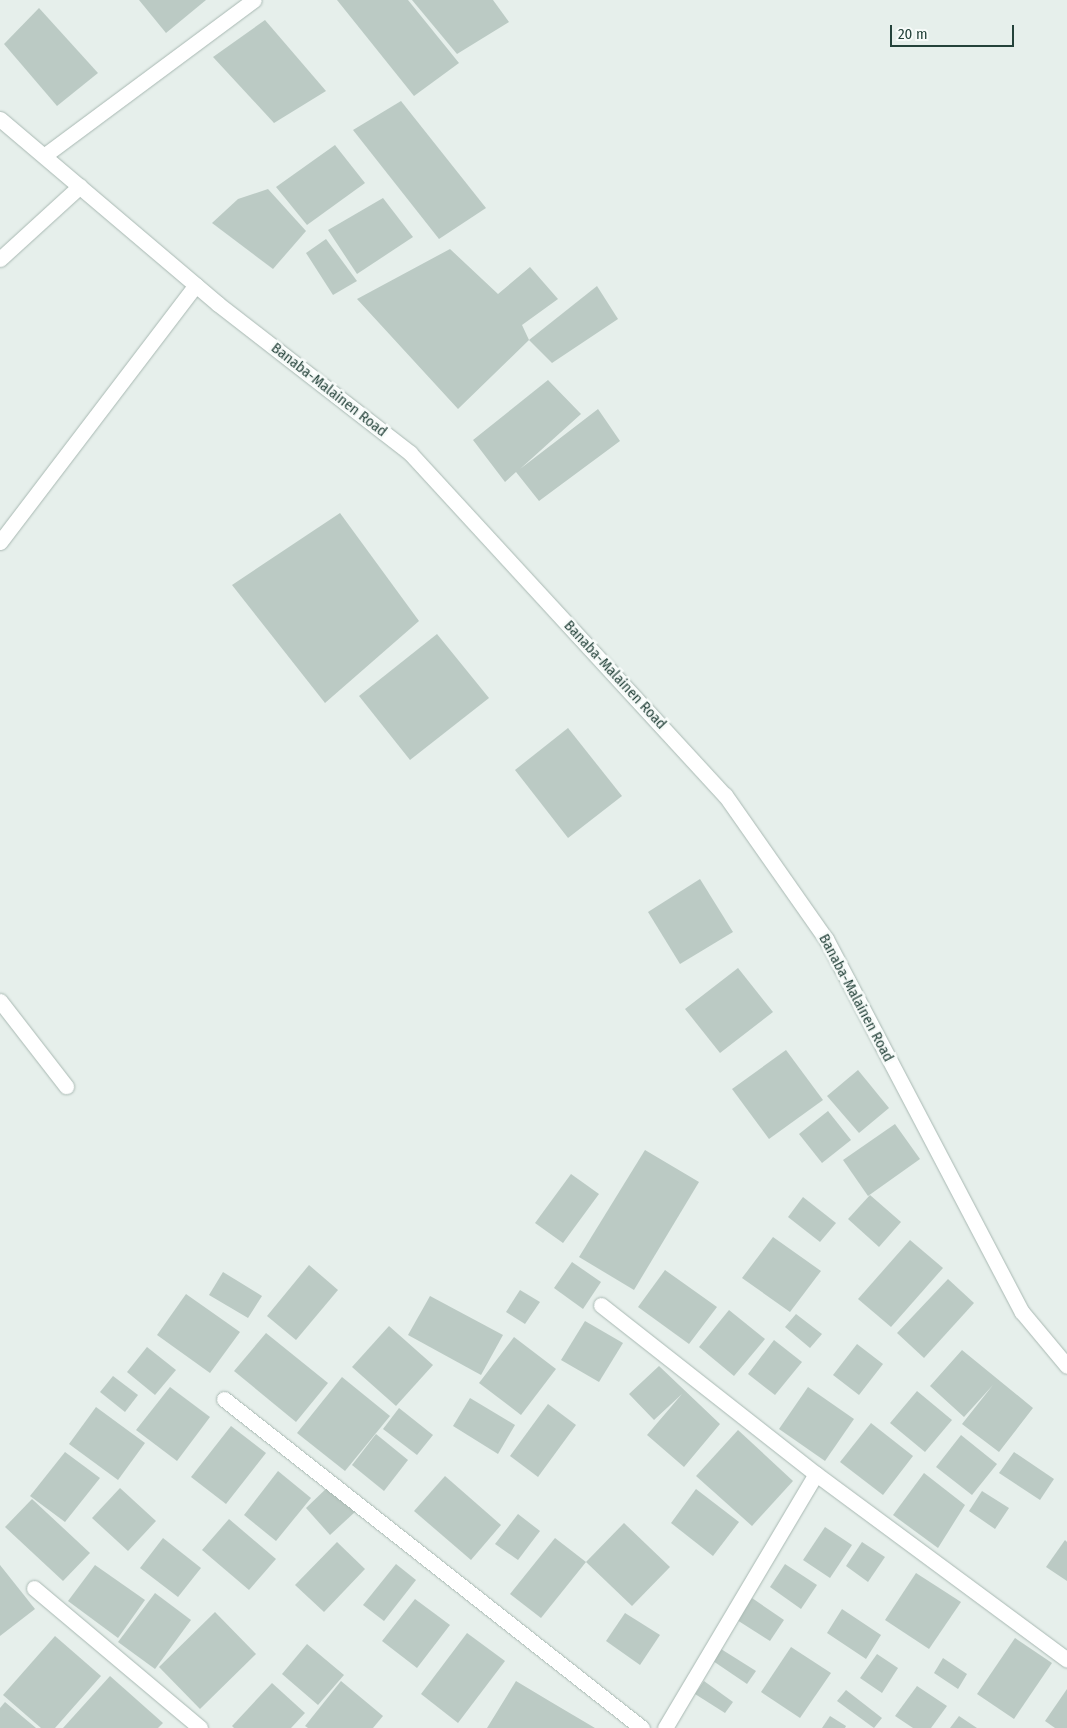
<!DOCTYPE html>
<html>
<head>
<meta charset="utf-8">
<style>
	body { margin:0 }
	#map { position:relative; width:1067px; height:1728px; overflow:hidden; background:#e6efeb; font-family:"Fira Sans Condensed",sans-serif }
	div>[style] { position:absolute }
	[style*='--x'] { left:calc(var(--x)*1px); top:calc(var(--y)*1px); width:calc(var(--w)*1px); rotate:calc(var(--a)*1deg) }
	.building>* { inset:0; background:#bbcac4 }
	.roads { filter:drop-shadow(0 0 1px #a8b8b2) drop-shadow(0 0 1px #a8b8b2) }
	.minor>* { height:15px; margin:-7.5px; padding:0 7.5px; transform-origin:7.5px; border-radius:7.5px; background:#fff }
	.tertiary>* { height:15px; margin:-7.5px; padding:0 7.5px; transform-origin:7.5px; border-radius:7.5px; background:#fff }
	span { translate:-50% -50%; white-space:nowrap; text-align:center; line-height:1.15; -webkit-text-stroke:5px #f7fbf9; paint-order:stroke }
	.street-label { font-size:15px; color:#24423a }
	.scale { position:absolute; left:890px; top:25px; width:124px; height:22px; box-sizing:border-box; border:2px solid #24423a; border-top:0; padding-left:6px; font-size:15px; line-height:18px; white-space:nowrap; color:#24423a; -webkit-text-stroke:4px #f7fbf9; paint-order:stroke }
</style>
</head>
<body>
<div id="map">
	<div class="building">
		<div style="clip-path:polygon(139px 0,206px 0,166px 33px)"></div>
		<div style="clip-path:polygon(337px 0,408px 0,459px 63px,414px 96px)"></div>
		<div style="clip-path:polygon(412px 0,493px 0,509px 22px,457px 54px)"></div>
		<div style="clip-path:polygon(39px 8px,98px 73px,57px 106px,4px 44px)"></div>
		<div style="clip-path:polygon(265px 20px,326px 91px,274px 123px,213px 57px)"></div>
		<div style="clip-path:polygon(401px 101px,486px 208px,439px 239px,353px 130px)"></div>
		<div style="clip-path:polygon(335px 145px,365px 183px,307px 225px,276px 187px)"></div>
		<div style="clip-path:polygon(268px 189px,306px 231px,273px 269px,212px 223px,238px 199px)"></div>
		<div style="clip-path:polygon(383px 198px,413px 237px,357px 274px,328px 230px)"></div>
		<div style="clip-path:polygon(326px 239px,357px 281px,333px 295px,306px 253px)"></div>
		<div style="clip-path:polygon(450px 249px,498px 294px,530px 267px,558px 299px,522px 325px,529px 340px,458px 409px,357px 299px)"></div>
		<div style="clip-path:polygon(597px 286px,618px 319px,552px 363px,529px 340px)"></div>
		<div style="clip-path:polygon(548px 380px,581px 414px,520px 469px,598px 409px,620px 441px,539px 501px,516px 472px,505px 482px,473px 440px)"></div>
		<div style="clip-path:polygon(340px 513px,419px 621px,325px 703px,232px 585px)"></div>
		<div style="clip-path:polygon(437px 634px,489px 698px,410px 760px,359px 696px)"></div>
		<div style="clip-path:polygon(568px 728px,622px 796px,568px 838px,515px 770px)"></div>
		<div style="clip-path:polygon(700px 879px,733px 932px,680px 964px,648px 912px)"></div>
		<div style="clip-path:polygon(738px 968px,773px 1012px,720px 1053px,685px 1009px)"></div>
		<div style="clip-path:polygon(786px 1050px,823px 1100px,769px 1139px,732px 1089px)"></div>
		<div style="clip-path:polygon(858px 1070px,889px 1108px,859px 1133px,827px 1096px)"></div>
		<div style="clip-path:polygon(828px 1111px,851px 1140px,822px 1163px,799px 1134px)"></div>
		<div style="clip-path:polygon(895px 1124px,920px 1159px,868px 1196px,843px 1160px)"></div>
		<div style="clip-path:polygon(645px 1150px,699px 1182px,634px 1290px,579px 1257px)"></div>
		<div style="clip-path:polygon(571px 1174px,599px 1194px,563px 1243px,535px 1223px)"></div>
		<div style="clip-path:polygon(870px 1195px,901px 1222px,879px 1247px,848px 1219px)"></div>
		<div style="clip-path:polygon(803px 1197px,836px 1223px,820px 1242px,788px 1217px)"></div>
		<div style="clip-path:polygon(773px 1237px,821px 1271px,790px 1312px,742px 1278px)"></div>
		<div style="clip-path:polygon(910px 1240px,943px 1268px,891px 1327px,858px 1299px)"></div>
		<div style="clip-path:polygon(572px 1262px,601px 1282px,583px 1309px,554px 1288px)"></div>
		<div style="clip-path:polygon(309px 1265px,338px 1290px,296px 1340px,267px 1316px)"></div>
		<div style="clip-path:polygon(665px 1270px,717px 1307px,689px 1344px,638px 1307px)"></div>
		<div style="clip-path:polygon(223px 1272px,262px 1296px,248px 1318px,209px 1295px)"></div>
		<div style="clip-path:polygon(948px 1279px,974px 1303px,924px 1358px,897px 1333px)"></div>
		<div style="clip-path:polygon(520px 1290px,540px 1302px,525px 1324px,506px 1312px)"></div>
		<div style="clip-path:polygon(186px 1294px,240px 1332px,210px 1373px,157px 1335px)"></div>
		<div style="clip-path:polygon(430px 1296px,503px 1335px,481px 1375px,408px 1335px)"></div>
		<div style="clip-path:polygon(729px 1310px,765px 1339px,734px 1376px,699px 1347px)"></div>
		<div style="clip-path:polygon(796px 1314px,822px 1334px,810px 1348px,785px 1327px)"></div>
		<div style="clip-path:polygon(585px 1321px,623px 1343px,599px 1382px,561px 1360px)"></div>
		<div style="clip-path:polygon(389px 1326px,433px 1365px,396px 1406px,352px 1367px)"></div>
		<div style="clip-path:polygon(266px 1333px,328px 1383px,296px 1422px,234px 1371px)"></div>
		<div style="clip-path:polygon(514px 1337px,556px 1369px,521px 1415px,479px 1383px)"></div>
		<div style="clip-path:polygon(774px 1340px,802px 1362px,775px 1395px,748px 1374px)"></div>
		<div style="clip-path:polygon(857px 1344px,883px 1364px,859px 1395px,833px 1375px)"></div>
		<div style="clip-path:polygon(147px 1347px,176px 1370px,155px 1395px,127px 1372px)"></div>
		<div style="clip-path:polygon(962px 1350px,1033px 1408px,999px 1452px,962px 1424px,993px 1385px,964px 1417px,930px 1386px)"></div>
		<div style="clip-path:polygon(659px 1366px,720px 1424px,684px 1467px,647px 1435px,682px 1394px,654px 1420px,629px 1394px)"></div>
		<div style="clip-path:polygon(113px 1376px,138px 1395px,125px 1412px,100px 1392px)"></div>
		<div style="clip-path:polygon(342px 1377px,390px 1416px,345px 1471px,297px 1433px)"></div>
		<div style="clip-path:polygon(170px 1387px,210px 1417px,177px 1461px,136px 1430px)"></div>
		<div style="clip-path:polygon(808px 1387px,854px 1419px,825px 1461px,779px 1429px)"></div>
		<div style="clip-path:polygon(917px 1391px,952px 1420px,925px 1452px,890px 1423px)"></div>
		<div style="clip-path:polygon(470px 1398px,515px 1425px,498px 1454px,453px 1426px)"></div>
		<div style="clip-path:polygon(548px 1404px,576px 1425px,538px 1477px,510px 1456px)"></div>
		<div style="clip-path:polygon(96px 1407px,145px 1443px,118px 1480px,69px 1444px)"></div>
		<div style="clip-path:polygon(399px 1408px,433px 1435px,417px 1455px,383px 1429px)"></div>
		<div style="clip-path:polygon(871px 1423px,913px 1456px,883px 1495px,840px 1462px)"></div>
		<div style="clip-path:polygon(231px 1426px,266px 1453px,226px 1504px,191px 1477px)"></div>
		<div style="clip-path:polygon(738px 1430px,793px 1481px,752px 1526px,696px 1476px)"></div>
		<div style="clip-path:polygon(376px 1434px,408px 1460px,384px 1491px,352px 1465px)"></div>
		<div style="clip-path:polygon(961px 1435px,997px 1464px,972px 1495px,936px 1467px)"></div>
		<div style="clip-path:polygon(65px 1452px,100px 1478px,65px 1522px,30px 1496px)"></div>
		<div style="clip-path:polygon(1014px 1452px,1054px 1479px,1040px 1500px,999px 1473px)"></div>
		<div style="clip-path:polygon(278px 1471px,311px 1498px,276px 1541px,244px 1515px)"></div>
		<div style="clip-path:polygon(924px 1473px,965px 1505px,938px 1548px,893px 1515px)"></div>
		<div style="clip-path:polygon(445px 1476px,501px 1525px,471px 1560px,414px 1511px)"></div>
		<div style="clip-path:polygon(330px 1485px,355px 1512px,330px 1535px,306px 1508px)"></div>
		<div style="clip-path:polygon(120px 1488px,156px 1521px,128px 1551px,92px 1518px)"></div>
		<div style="clip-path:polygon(696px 1489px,739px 1522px,713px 1556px,671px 1523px)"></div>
		<div style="clip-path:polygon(982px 1491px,1009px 1508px,995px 1529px,969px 1511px)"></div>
		<div style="clip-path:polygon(32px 1499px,90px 1553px,63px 1581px,5px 1527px)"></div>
		<div style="clip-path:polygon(518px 1514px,540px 1531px,518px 1560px,495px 1544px)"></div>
		<div style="clip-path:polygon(229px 1519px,276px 1559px,249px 1590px,202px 1550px)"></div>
		<div style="clip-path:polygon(624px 1523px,670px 1567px,632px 1606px,586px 1562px)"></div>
		<div style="clip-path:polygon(825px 1527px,852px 1545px,830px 1578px,803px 1560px)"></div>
		<div style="clip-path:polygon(163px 1538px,201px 1568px,178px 1597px,140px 1568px)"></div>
		<div style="clip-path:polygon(555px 1538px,586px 1562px,541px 1618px,510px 1594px)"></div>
		<div style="clip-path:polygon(1065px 1540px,1067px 1542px,1067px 1581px,1046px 1567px)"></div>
		<div style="clip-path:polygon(337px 1542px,365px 1569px,324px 1612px,295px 1585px)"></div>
		<div style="clip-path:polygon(862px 1542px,885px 1557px,868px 1582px,846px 1566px)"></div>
		<div style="clip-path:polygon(396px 1564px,416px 1580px,384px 1621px,363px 1605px)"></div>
		<div style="clip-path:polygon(785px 1564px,817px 1585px,801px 1609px,770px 1587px)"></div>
		<div style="clip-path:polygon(0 1565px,35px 1609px,0 1636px)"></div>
		<div style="clip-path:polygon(95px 1565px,145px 1600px,118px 1638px,68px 1601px)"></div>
		<div style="clip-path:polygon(916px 1573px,961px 1602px,929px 1649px,885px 1620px)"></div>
		<div style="clip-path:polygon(155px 1593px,191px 1620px,155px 1669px,118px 1642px)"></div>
		<div style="clip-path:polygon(752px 1598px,784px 1620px,770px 1641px,737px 1620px)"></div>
		<div style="clip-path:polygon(415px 1599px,450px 1625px,417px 1668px,382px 1641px)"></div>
		<div style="clip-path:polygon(842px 1609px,881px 1635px,866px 1659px,827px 1633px)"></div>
		<div style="clip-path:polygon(215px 1612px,256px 1654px,200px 1709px,159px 1667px)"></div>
		<div style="clip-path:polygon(625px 1613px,660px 1635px,640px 1665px,606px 1641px)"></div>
		<div style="clip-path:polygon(467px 1633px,505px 1661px,458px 1723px,421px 1694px)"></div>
		<div style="clip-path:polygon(55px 1636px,101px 1676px,55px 1728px,41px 1728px,3px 1695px)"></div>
		<div style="clip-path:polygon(1015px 1638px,1052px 1663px,1014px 1719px,977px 1694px)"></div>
		<div style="clip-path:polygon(307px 1644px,344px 1675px,318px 1705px,282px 1674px)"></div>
		<div style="clip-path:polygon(791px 1647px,831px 1673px,800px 1718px,761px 1692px)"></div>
		<div style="clip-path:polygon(721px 1649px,756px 1671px,747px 1684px,713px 1661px)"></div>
		<div style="clip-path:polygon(877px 1654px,898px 1668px,882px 1693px,860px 1678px)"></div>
		<div style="clip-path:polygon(943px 1658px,967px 1674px,958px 1689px,934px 1673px)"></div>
		<div style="clip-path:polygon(110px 1676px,163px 1723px,158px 1728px,63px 1728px)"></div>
		<div style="clip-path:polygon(341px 1681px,383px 1716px,373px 1728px,308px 1728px,305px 1726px)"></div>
		<div style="clip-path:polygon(516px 1681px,551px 1702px,595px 1728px,487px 1728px)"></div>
		<div style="clip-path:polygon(704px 1681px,733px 1702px,725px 1713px,695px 1694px)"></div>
		<div style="clip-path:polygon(272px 1683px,305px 1713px,291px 1728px,234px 1728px,232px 1726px)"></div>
		<div style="clip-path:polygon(917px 1686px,947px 1706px,931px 1728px,913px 1728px,895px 1716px)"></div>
		<div style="clip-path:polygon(1067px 1689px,1067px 1728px,1055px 1728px,1045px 1721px)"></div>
		<div style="clip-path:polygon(846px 1690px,882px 1718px,874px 1728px,837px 1701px)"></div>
		<div style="clip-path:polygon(5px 1702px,36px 1728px,0 1728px,0 1708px)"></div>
		<div style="clip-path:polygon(830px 1716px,846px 1726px,845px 1728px,822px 1728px)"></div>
		<div style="clip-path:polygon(959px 1716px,977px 1728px,950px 1728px)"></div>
	</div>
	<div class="roads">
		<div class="minor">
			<div style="--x:45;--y:155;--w:260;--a:-36.6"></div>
			<div style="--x:0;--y:259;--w:108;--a:-42.4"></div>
			<div style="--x:0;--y:542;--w:323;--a:-52.7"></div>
			<div style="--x:0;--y:1001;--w:108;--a:52.2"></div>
			<div style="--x:601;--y:1305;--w:273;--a:38.2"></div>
			<div style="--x:816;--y:1474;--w:312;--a:36.5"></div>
			<div style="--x:224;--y:1399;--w:532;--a:38.21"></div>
			<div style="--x:34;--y:1588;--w:217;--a:40.1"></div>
			<div style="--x:665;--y:1728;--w:295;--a:-59.3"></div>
		</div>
		<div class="tertiary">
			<div style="--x:0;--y:119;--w:286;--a:40.3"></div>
			<div style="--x:218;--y:304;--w:243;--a:37.8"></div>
			<div style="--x:410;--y:453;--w:465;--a:47.4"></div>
			<div style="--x:725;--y:795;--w:176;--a:55"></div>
			<div style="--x:826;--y:939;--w:421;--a:62.3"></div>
			<div style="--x:1022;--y:1312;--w:70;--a:50.2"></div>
		</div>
	</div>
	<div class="street-label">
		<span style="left:329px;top:390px;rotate:38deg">Banaba-Malainen Road</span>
		<span style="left:615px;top:675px;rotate:47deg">Banaba-Malainen Road</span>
		<span style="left:856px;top:998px;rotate:62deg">Banaba-Malainen Road</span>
	</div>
	<div class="scale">20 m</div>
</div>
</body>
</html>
